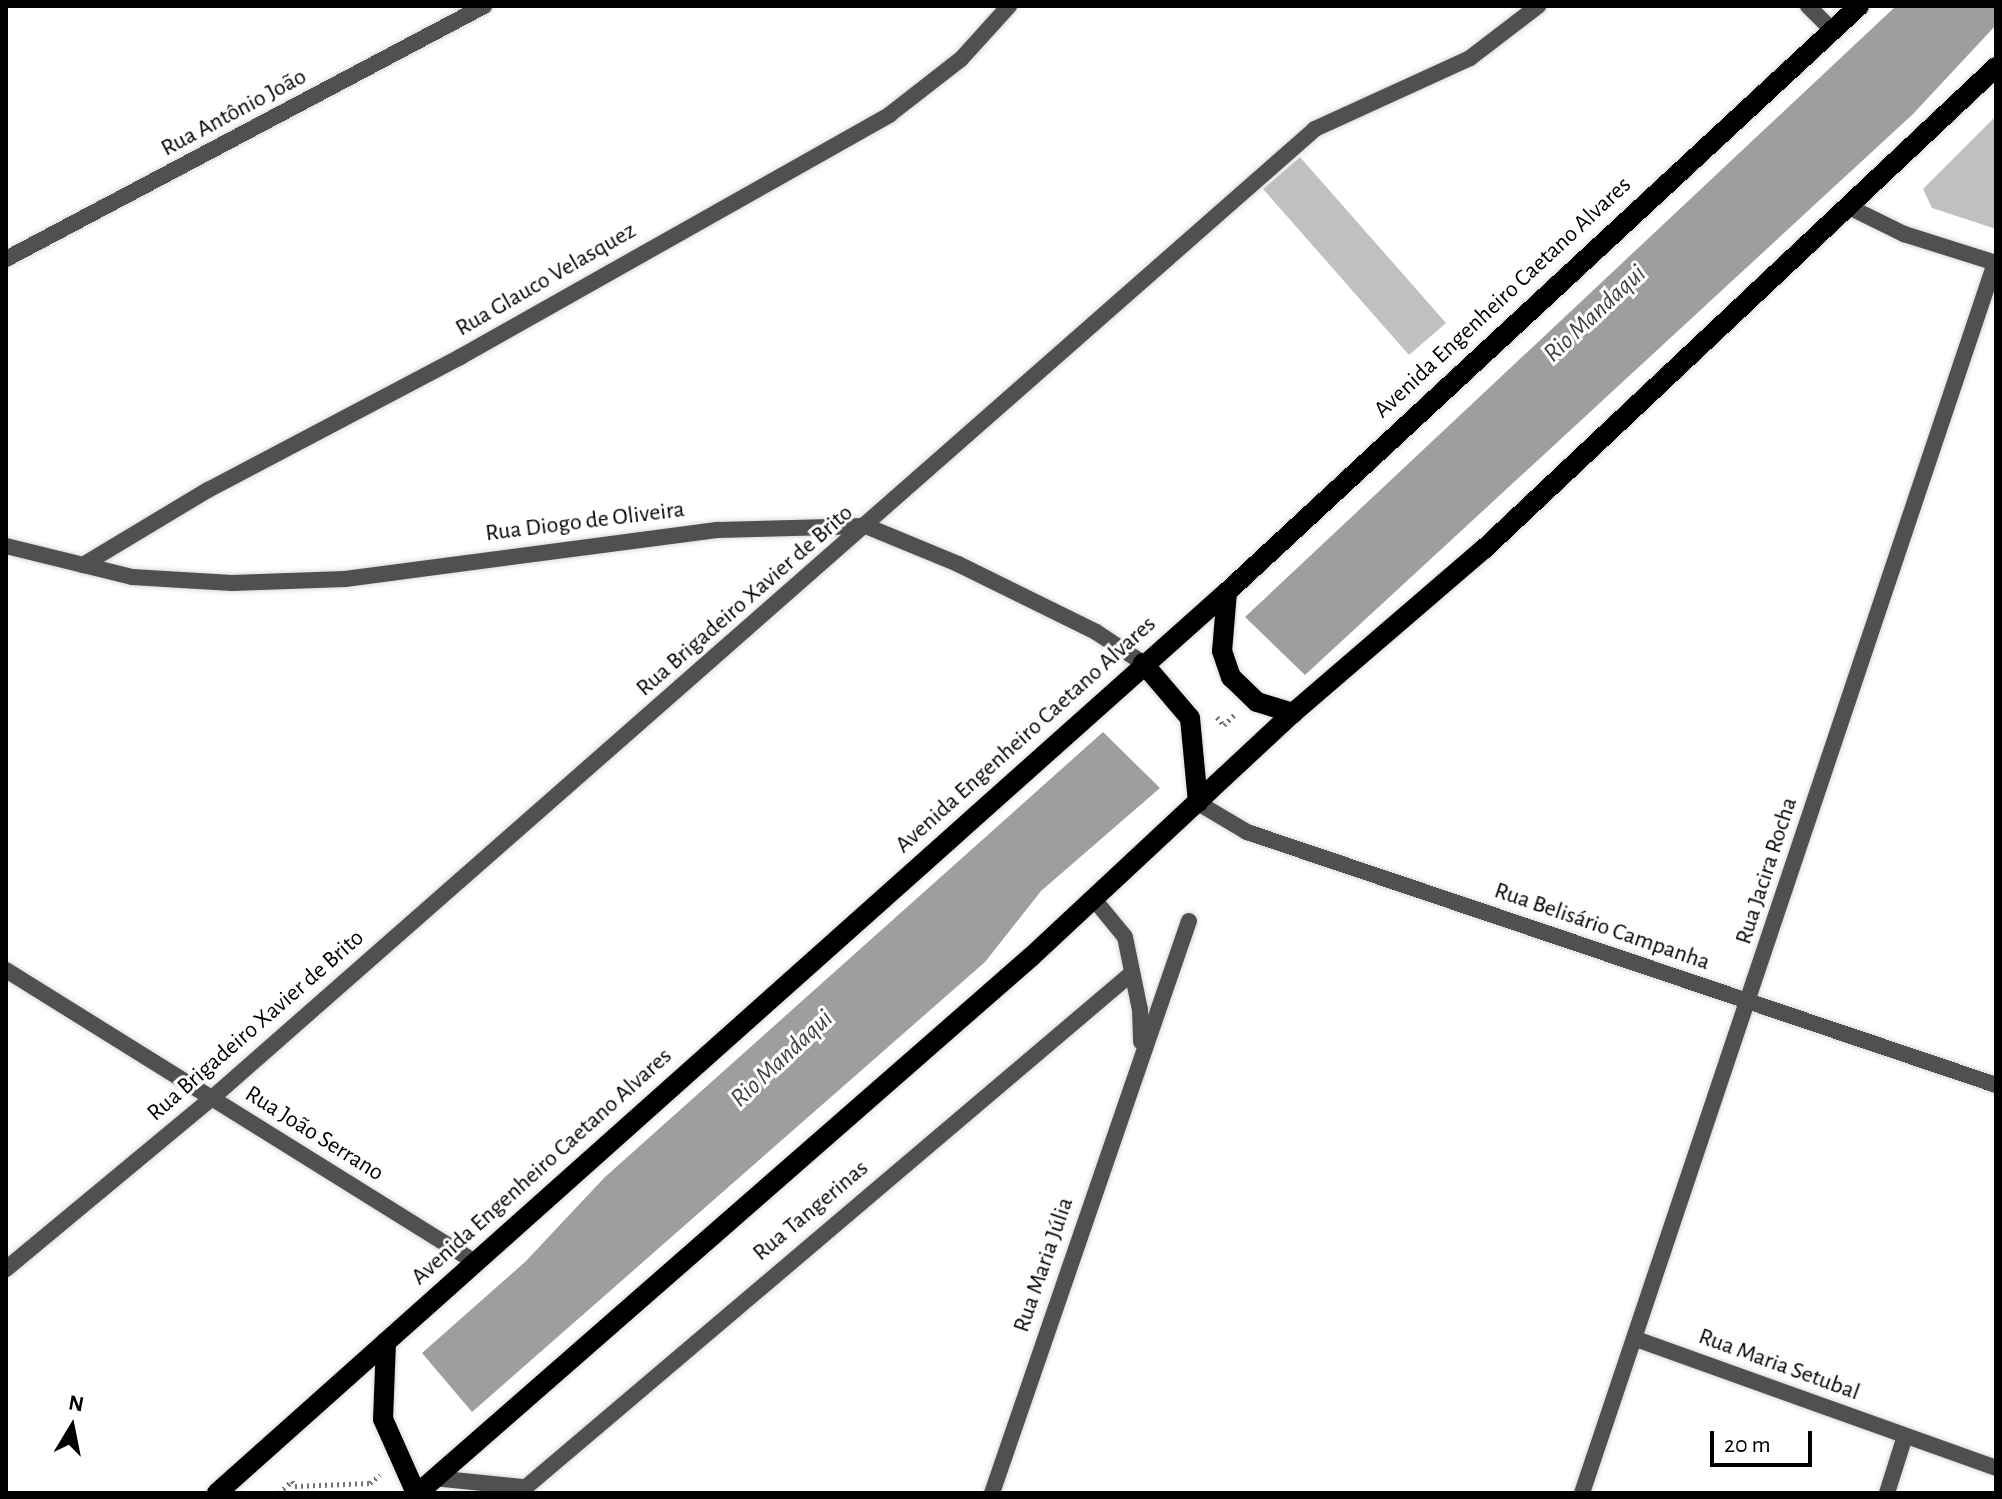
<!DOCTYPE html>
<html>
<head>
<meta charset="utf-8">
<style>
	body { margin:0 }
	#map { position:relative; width:2002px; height:1499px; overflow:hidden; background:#fff; font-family:"Alegreya Sans",sans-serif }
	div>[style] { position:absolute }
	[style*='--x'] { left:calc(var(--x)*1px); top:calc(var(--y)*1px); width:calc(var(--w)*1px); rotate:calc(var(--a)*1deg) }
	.water>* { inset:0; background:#9e9e9e }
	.building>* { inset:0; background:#c0c0c0 }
	.path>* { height:5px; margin-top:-2.5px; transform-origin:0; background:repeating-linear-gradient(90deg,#727272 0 2px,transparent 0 6px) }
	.roads { filter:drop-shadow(0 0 2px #dbdbdb) drop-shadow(0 0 2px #dbdbdb) }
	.minor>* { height:16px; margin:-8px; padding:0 8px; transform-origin:8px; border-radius:8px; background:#505050 }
	.primary>* { height:20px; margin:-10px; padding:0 10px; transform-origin:10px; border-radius:10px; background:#000 }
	span { translate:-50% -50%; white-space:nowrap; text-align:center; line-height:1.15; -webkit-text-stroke:6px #fff; paint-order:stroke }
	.street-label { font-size:24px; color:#000 }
	.water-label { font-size:26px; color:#3f3f3f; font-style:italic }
	.frame { position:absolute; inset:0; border:8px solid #000; pointer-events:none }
	.north { position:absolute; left:32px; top:1387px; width:80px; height:80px; -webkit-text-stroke:6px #fff; paint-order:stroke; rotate:10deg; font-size:22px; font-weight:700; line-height:32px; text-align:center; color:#000 }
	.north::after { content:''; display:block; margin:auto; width:28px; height:36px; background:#000; clip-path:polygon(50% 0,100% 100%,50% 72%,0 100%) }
	.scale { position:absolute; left:1710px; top:1431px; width:102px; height:36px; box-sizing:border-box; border:4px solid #000; border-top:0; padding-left:10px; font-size:24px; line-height:28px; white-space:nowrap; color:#000; -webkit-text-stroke:6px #fff; paint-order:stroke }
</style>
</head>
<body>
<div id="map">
	<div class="water">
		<div style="clip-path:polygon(1896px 6px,1996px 6px,1996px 25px,1913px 114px,1305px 675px,1245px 617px)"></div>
		<div style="clip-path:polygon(1103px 732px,1160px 788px,1041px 891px,985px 962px,472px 1412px,422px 1353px,525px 1262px,605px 1177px)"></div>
	</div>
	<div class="building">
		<div style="clip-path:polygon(1996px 116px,1996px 229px,1932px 208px,1923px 189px)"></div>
		<div style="clip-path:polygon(1300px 157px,1446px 323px,1409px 355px,1263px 189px)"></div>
	</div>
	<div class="path">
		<div style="--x:1217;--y:717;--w:11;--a:49"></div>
		<div style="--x:1224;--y:725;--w:16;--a:-45"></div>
		<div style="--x:279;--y:1493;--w:18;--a:-43"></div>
		<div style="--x:292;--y:1481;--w:6;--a:59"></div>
		<div style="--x:295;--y:1486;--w:75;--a:-2.3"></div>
		<div style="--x:370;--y:1483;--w:13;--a:-39"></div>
	</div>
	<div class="roads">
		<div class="minor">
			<div style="--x:1808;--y:6;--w:34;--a:45"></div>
			<div style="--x:1847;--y:206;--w:64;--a:26.2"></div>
			<div style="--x:1904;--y:234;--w:96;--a:17.5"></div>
			<div style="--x:6;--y:259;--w:541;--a:-27.89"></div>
			<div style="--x:6;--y:546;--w:130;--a:13.8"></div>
			<div style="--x:132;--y:577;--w:100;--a:3.4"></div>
			<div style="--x:232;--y:583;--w:113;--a:-2"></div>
			<div style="--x:345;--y:579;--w:377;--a:-7.5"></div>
			<div style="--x:719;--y:530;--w:147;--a:-1.6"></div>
			<div style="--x:866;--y:526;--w:100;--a:22.4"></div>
			<div style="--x:958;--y:564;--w:154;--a:26.2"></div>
			<div style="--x:1096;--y:632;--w:56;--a:33.4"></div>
			<div style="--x:83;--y:565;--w:146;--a:-31"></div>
			<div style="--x:208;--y:490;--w:285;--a:-27.8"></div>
			<div style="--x:460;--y:357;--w:493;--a:-29.4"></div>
			<div style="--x:889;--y:115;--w:91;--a:-37.9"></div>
			<div style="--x:961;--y:59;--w:72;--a:-47.8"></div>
			<div style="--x:1198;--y:803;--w:57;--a:30.6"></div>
			<div style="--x:1247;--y:832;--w:791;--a:18.66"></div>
			<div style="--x:1093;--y:898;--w:50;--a:50.6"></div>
			<div style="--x:1125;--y:937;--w:75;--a:78.4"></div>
			<div style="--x:1140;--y:1010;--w:32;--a:88"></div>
			<div style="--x:6;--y:970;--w:552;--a:31.91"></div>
			<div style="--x:6;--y:1269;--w:266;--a:-39.7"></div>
			<div style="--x:211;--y:1099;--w:1470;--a:-41.3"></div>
			<div style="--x:1315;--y:129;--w:170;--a:-24.6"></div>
			<div style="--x:1470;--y:58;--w:86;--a:-37.4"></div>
			<div style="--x:1636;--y:1339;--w:382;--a:19.7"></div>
			<div style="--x:434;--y:1478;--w:88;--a:5.8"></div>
			<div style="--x:519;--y:1493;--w:804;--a:-40.31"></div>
			<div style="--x:992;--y:1493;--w:605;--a:-71"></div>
			<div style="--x:1582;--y:1493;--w:1297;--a:-71.44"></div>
			<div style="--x:1887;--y:1493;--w:60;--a:-72.5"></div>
		</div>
		<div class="primary">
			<div style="--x:1227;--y:592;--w:59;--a:94.8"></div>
			<div style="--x:1222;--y:651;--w:28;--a:71"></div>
			<div style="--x:1231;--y:677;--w:36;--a:44"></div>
			<div style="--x:1257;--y:702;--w:38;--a:17"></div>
			<div style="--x:1143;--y:663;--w:72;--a:49.5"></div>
			<div style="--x:1190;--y:718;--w:85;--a:84.6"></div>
			<div style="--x:386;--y:1342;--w:77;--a:92.2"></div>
			<div style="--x:383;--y:1419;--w:81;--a:66"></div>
			<div style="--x:217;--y:1493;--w:1353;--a:-41.74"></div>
			<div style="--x:1227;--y:592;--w:862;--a:-42.84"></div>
			<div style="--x:418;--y:1493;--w:814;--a:-41.17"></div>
			<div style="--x:1031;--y:957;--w:358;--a:-43"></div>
			<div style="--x:1293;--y:713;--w:252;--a:-40.7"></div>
			<div style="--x:1484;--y:549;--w:703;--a:-43.27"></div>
		</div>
	</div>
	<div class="street-label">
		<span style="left:234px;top:113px;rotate:-28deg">Rua Antônio João</span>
		<span style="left:546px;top:280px;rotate:-30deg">Rua Glauco Velasquez</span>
		<span style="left:1503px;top:298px;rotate:-43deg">Avenida Engenheiro Caetano Alvares</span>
		<span style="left:585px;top:522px;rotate:-7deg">Rua Diogo de Oliveira</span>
		<span style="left:745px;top:601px;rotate:-41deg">Rua Brigadeiro Xavier de Brito</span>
		<span style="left:1026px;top:735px;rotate:-42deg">Avenida Engenheiro Caetano Alvares</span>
		<span style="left:1767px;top:871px;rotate:-72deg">Rua Jacira Rocha</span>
		<span style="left:1602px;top:927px;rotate:19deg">Rua Belisário Campanha</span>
		<span style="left:256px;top:1026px;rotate:-41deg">Rua Brigadeiro Xavier de Brito</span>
		<span style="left:314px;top:1134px;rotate:32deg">Rua João Serrano</span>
		<span style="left:542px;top:1167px;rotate:-42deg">Avenida Engenheiro Caetano Alvares</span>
		<span style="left:811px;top:1211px;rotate:-40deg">Rua Tangerinas</span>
		<span style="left:1044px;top:1265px;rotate:-71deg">Rua Maria Júlia</span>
		<span style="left:1779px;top:1365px;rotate:20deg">Rua Maria Setubal</span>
	</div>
	<div class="water-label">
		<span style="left:1595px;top:314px;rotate:-43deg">Rio Mandaqui</span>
		<span style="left:782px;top:1059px;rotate:-43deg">Rio Mandaqui</span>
	</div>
	<div class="frame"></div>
	<div class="north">N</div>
	<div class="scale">20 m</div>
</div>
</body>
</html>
